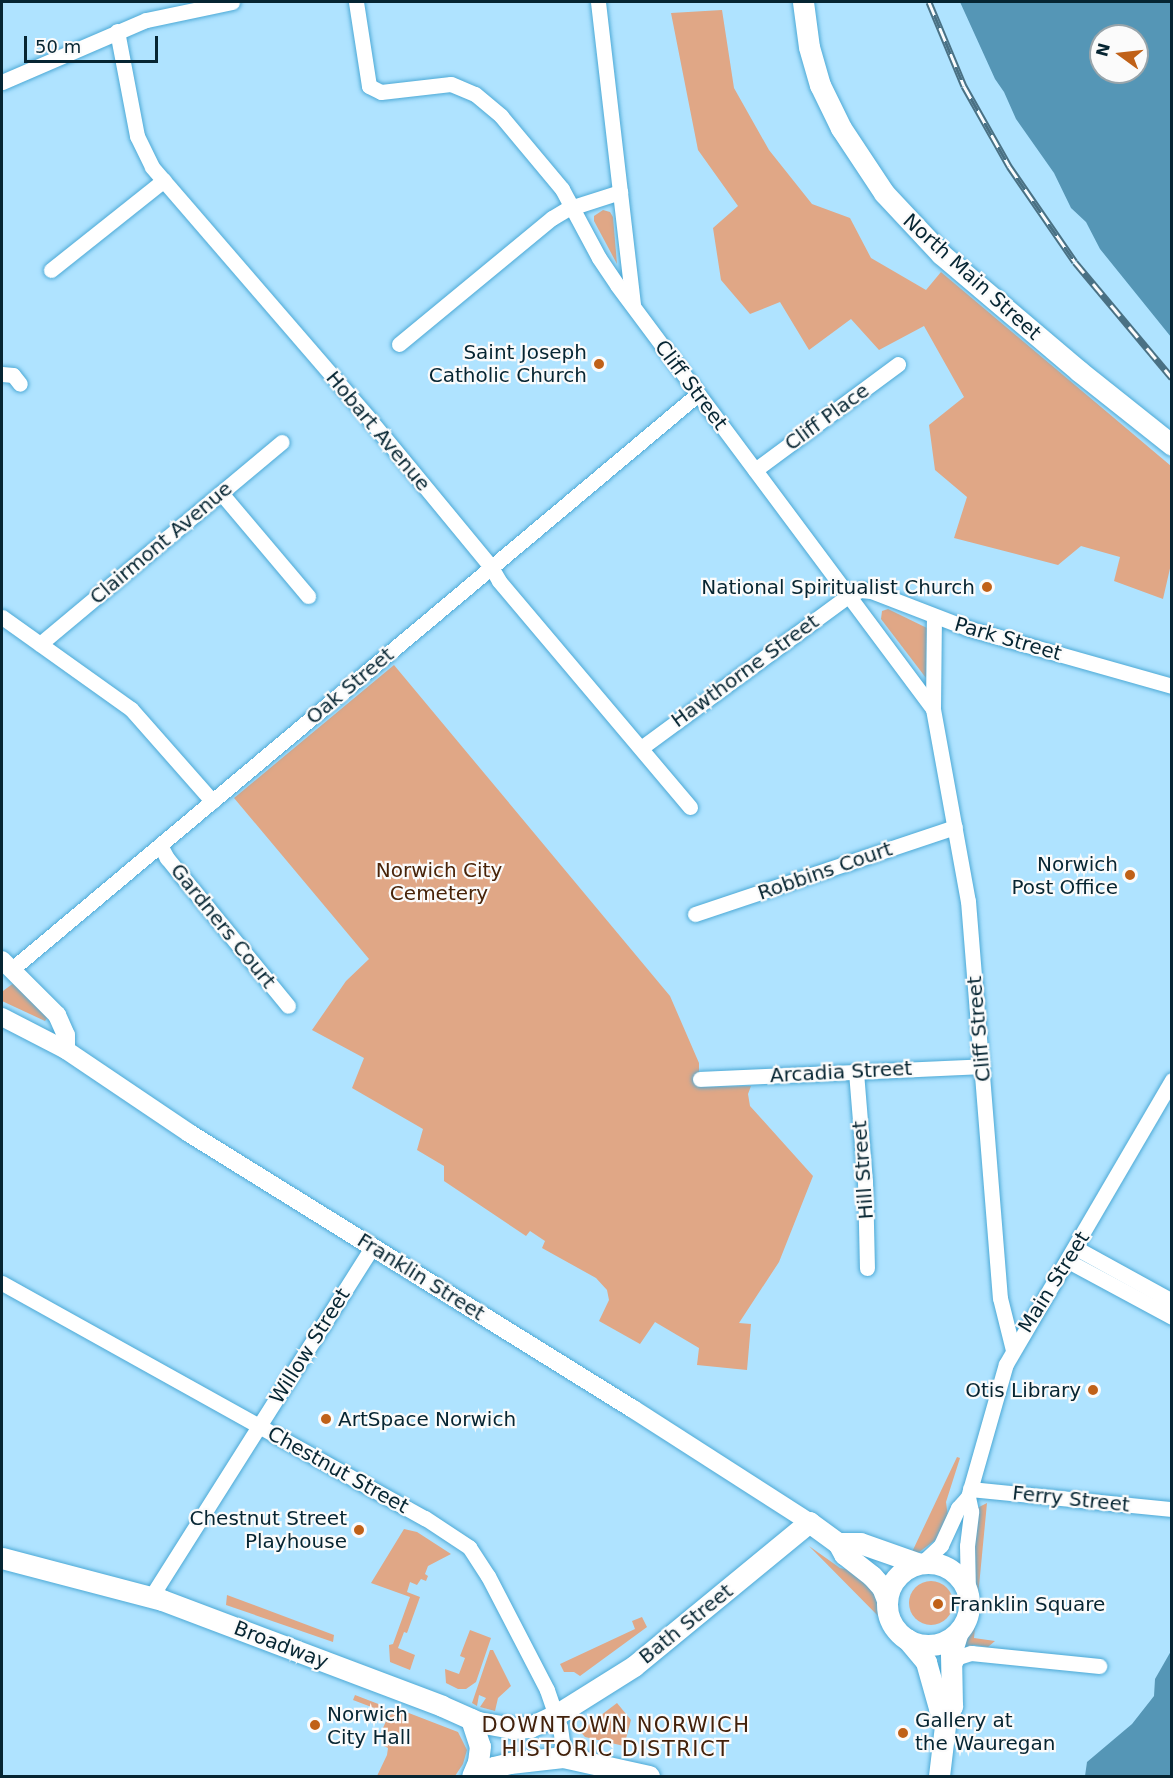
<!DOCTYPE html>
<html>
<head>
<meta charset="utf-8">
<style>
	body { margin:0 }
	#map { position:relative; width:1173px; height:1778px; overflow:hidden; background:#afe3ff; font-family:"DejaVu Sans",sans-serif }
	div>[style] { position:absolute }
	[style*='--x'] { left:calc(var(--x)*1px); top:calc(var(--y)*1px); width:calc(var(--w)*1px); rotate:calc(var(--a)*1deg) }
	.green>* { inset:0; background:#e0a786 }
	.round { border-radius:50% }
	.water>* { inset:0; background:#5596b6 }
	.roads { filter:drop-shadow(0 0 2px #4ca9d6) drop-shadow(0 0 2px #4ca9d6) }
	.minor>* { height:15px; margin:-7.5px; padding:0 7.5px; transform-origin:7.5px; border-radius:7.5px; background:#fff }
	.tertiary>* { height:18px; margin:-9px; padding:0 9px; transform-origin:9px; border-radius:9px; background:#fff }
	.secondary>* { height:21px; margin:-10.5px; padding:0 10.5px; transform-origin:10.5px; border-radius:10.5px; background:#fff }
	.secondary>.ring { margin:-10.5px; padding:0; box-sizing:content-box; background:none; border:21px solid #fff; border-radius:50% }
	.rail>* { height:7px; margin-top:-3.5px; transform-origin:0; background:repeating-linear-gradient(90deg,#fbfbfb 0 14px,#4a7184 0 28px); box-sizing:border-box; border-block:2px solid #4a7184 }
	.dots>* { width:16px; height:16px; translate:-50% -50%; box-sizing:border-box; border:3px solid #fbfbfb; border-radius:50% }
	span { translate:-50% -50%; white-space:nowrap; text-align:center; line-height:1.15; -webkit-text-stroke:4.5px #fbfbfb; paint-order:stroke }
	.street-label { font-size:20px; color:#062532 }
	.poi-label { font-size:20px; color:#062532 }
	.right { translate:-100% -50%; text-align:right }
	.left { translate:0 -50%; text-align:left }
	.park-label { font-size:20px; color:#482309 }
	.neighbourhood-label { font-size:21px; color:#42210b; letter-spacing:1.5px }
	.frame { position:absolute; inset:0; border:3px solid #062532; pointer-events:none }
	.north { position:absolute; left:1089px; top:24px; width:60px; height:60px; box-sizing:border-box; background:#fbfbfb; border:2px solid #99a5ab; border-radius:50%; rotate:285deg; font-size:16px; font-weight:700; line-height:24px; text-align:center; color:#062532 }
	.north::after { content:''; display:block; margin:auto; width:21px; height:27px; background:#c06118; clip-path:polygon(50% 0,100% 100%,50% 72%,0 100%) }
	.scale { position:absolute; left:24px; top:36px; width:134px; height:27px; box-sizing:border-box; border:3px solid #062532; border-top:0; padding-left:8px; font-size:18px; line-height:21px; white-space:nowrap; color:#062532; -webkit-text-stroke:4px #fbfbfb; paint-order:stroke }
</style>
</head>
<body>
<div id="map">
	<div class="green">
		<div style="clip-path:polygon(722px 10px,734px 88px,769px 150px,812px 204px,850px 218px,871px 258px,926px 290px,941px 272px,1171px 466px,1171px 564px,1163px 599px,1114px 581px,1120px 557px,1081px 546px,1058px 565px,954px 538px,967px 497px,935px 470px,929px 425px,964px 397px,924px 326px,879px 350px,851px 319px,809px 350px,780px 302px,750px 314px,721px 280px,713px 228px,738px 206px,698px 150px,671px 13px)"></div>
		<div style="clip-path:polygon(603px 210px,610px 212px,613px 217px,617px 264px,594px 221px,594px 216px)"></div>
		<div style="clip-path:polygon(888px 609px,927px 628px,926px 678px,881px 619px,882px 611px)"></div>
		<div style="clip-path:polygon(394px 665px,670px 996px,699px 1063px,699px 1087px,751px 1086px,748px 1094px,750px 1106px,813px 1176px,779px 1262px,739px 1323px,751px 1324px,747px 1370px,697px 1365px,699px 1348px,655px 1322px,640px 1344px,599px 1321px,609px 1300px,607px 1290px,596px 1278px,542px 1248px,545px 1241px,530px 1231px,526px 1236px,444px 1181px,444px 1166px,417px 1150px,423px 1129px,352px 1088px,364px 1058px,312px 1030px,346px 981px,369px 959px,234px 798px)"></div>
		<div style="clip-path:polygon(15px 982px,48px 1017px,45px 1021px,2px 1001px,3px 991px)"></div>
		<div style="clip-path:polygon(957px 1457px,960px 1458px,946px 1502px,948px 1517px,938px 1538px,918px 1553px,912px 1552px)"></div>
		<div style="clip-path:polygon(987px 1503px,974px 1638px,995px 1641px,988px 1647px,974px 1645px,963px 1648px,964px 1636px,973px 1622px,975px 1611px,971px 1556px,977px 1508px)"></div>
		<div style="clip-path:polygon(404px 1529px,417px 1532px,451px 1554px,428px 1566px,425px 1574px,428px 1576px,426px 1581px,421px 1579px,417px 1585px,410px 1582px,407px 1592px,420px 1597px,407px 1633px,404px 1632px,398px 1648px,415px 1655px,410px 1670px,390px 1662px,389px 1645px,393px 1644px,410px 1597px,371px 1583px)"></div>
		<div style="clip-path:polygon(809px 1546px,840px 1568px,858px 1572px,879px 1599px,888px 1626px)"></div>
		<div class="round" style="left:909px;top:1581px;width:44px;height:44px"></div>
		<div style="clip-path:polygon(227px 1595px,334px 1635px,333px 1642px,226px 1605px)"></div>
		<div style="clip-path:polygon(642px 1617px,647px 1627px,580px 1676px,574px 1672px,564px 1672px,560px 1664px,635px 1629px,632px 1621px)"></div>
		<div style="clip-path:polygon(470px 1630px,491px 1638px,476px 1682px,466px 1689px,458px 1689px,446px 1683px,445px 1669px,459px 1674px,465px 1658px,460px 1656px)"></div>
		<div style="clip-path:polygon(490px 1650px,493px 1650px,511px 1686px,498px 1698px,495px 1711px,480px 1707px,486px 1698px,479px 1695px,477px 1706px,472px 1703px)"></div>
		<div style="clip-path:polygon(355px 1695px,381px 1705px,390px 1715px,401px 1710px,458px 1732px,467px 1750px,463px 1764px,455px 1776px,377px 1776px,387px 1755px,388px 1748px,384px 1746px,387px 1738px,380px 1735px,386px 1721px,372px 1715px,374px 1708px,353px 1700px)"></div>
		<div style="clip-path:polygon(617px 1703px,631px 1720px,624px 1746px,585px 1737px,580px 1731px)"></div>
	</div>
	<div class="water">
		<div style="clip-path:polygon(evenodd,960px 2px,1171px 2px,1171px 337px,1100px 249px,1086px 222px,1071px 208px,1054px 173px,1016px 119px,1004px 92px,995px 79px,960px 2px,1101px 36px,1137px 36px,1137px 72px,1101px 72px,1101px 36px)"></div>
		<div style="clip-path:polygon(1171px 1651px,1171px 1776px,1085px 1776px,1087px 1762px,1132px 1724px,1154px 1696px,1155px 1679px)"></div>
	</div>
	<div class="roads">
		<div class="minor">
			<div style="--x:356;--y:2;--w:85;--a:81.2"></div>
			<div style="--x:369;--y:86;--w:13;--a:27"></div>
			<div style="--x:381;--y:92;--w:70;--a:-6.5"></div>
			<div style="--x:451;--y:84;--w:26;--a:23"></div>
			<div style="--x:475;--y:94;--w:34;--a:40"></div>
			<div style="--x:501;--y:116;--w:95;--a:50.1"></div>
			<div style="--x:562;--y:189;--w:78;--a:61.8"></div>
			<div style="--x:599;--y:258;--w:32;--a:56"></div>
			<div style="--x:617;--y:285;--w:529;--a:53.3"></div>
			<div style="--x:933;--y:709;--w:195;--a:79.7"></div>
			<div style="--x:968;--y:901;--w:398;--a:85.4"></div>
			<div style="--x:1000;--y:1298;--w:54;--a:76"></div>
			<div style="--x:598;--y:2;--w:305;--a:83.4"></div>
			<div style="--x:117;--y:31;--w:107;--a:79.2"></div>
			<div style="--x:137;--y:136;--w:34;--a:64"></div>
			<div style="--x:152;--y:167;--w:334;--a:49.2"></div>
			<div style="--x:370;--y:420;--w:190;--a:50.5"></div>
			<div style="--x:491;--y:567;--w:16;--a:60"></div>
			<div style="--x:499;--y:581;--w:296;--a:49.8"></div>
			<div style="--x:2;--y:82;--w:157;--a:-23.3"></div>
			<div style="--x:146;--y:20;--w:88;--a:-11.8"></div>
			<div style="--x:51;--y:270;--w:144;--a:-38.5"></div>
			<div style="--x:399;--y:344;--w:198;--a:-39.5"></div>
			<div style="--x:552;--y:218;--w:17;--a:-31"></div>
			<div style="--x:567;--y:209;--w:56;--a:-17.8"></div>
			<div style="--x:2;--y:374;--w:11;--a:5"></div>
			<div style="--x:13;--y:375;--w:11;--a:52"></div>
			<div style="--x:755;--y:470;--w:178;--a:-36.5"></div>
			<div style="--x:221;--y:493;--w:135;--a:49.8"></div>
			<div style="--x:2;--y:617;--w:158;--a:35.5"></div>
			<div style="--x:131;--y:709;--w:123;--a:48.6"></div>
			<div style="--x:40;--y:644;--w:315;--a:-39.9"></div>
			<div style="--x:933;--y:709;--w:92;--a:-89.4"></div>
			<div style="--x:641;--y:748;--w:258;--a:-36.3"></div>
			<div style="--x:849;--y:595;--w:12;--a:-24"></div>
			<div style="--x:860;--y:590;--w:11;--a:5"></div>
			<div style="--x:871;--y:591;--w:103;--a:21.1"></div>
			<div style="--x:967;--y:628;--w:213;--a:15.8"></div>
			<div style="--x:160;--y:845;--w:15;--a:62"></div>
			<div style="--x:167;--y:858;--w:191;--a:50.7"></div>
			<div style="--x:695;--y:914;--w:274;--a:-18.5"></div>
			<div style="--x:12;--y:969;--w:895;--a:-39.97"></div>
			<div style="--x:856;--y:1072;--w:109;--a:85.3"></div>
			<div style="--x:865;--y:1181;--w:87;--a:88.7"></div>
			<div style="--x:700;--y:1079;--w:282;--a:-2.6"></div>
			<div style="--x:1076;--y:1248;--w:110;--a:28.9"></div>
			<div style="--x:1068;--y:1261;--w:118;--a:28.3"></div>
			<div style="--x:2;--y:1283;--w:484;--a:29.1"></div>
			<div style="--x:425;--y:1518;--w:53;--a:33.4"></div>
			<div style="--x:469;--y:1547;--w:35;--a:57"></div>
			<div style="--x:488;--y:1576;--w:128;--a:62.6"></div>
			<div style="--x:547;--y:1690;--w:39;--a:71"></div>
			<div style="--x:560;--y:1727;--w:30;--a:82"></div>
			<div style="--x:970;--y:1489;--w:203;--a:5.7"></div>
			<div style="--x:922;--y:1563;--w:26;--a:-43"></div>
			<div style="--x:941;--y:1545;--w:41;--a:-65.3"></div>
			<div style="--x:958;--y:1508;--w:15;--a:-48"></div>
			<div style="--x:968;--y:1592;--w:46;--a:-91.2"></div>
			<div style="--x:967;--y:1546;--w:35;--a:-83"></div>
			<div style="--x:971;--y:1511;--w:14;--a:-102"></div>
			<div style="--x:968;--y:1497;--w:138;--a:-74.1"></div>
			<div style="--x:1006;--y:1364;--w:329;--a:-59.7"></div>
			<div style="--x:151;--y:1597;--w:414;--a:-57.7"></div>
			<div style="--x:951;--y:1669;--w:14;--a:-60"></div>
			<div style="--x:958;--y:1657;--w:14;--a:-17"></div>
			<div style="--x:971;--y:1653;--w:129;--a:5.8"></div>
		</div>
		<div class="tertiary">
			<div style="--x:2;--y:960;--w:78;--a:45"></div>
			<div style="--x:57;--y:1015;--w:22;--a:66"></div>
			<div style="--x:66;--y:1035;--w:15;--a:90"></div>
			<div style="--x:2;--y:1017;--w:72;--a:27.3"></div>
			<div style="--x:66;--y:1050;--w:148;--a:34"></div>
			<div style="--x:189;--y:1133;--w:523;--a:31.87"></div>
			<div style="--x:633;--y:1409;--w:209;--a:32.7"></div>
		</div>
		<div class="secondary">
			<div style="--x:803;--y:2;--w:45;--a:82.4"></div>
			<div style="--x:809;--y:47;--w:40;--a:74"></div>
			<div style="--x:820;--y:85;--w:48;--a:64"></div>
			<div style="--x:841;--y:128;--w:78;--a:56.5"></div>
			<div style="--x:884;--y:193;--w:83;--a:46.9"></div>
			<div style="--x:941;--y:254;--w:181;--a:40.3"></div>
			<div style="--x:1079;--y:371;--w:119;--a:38.5"></div>
			<div style="--x:838;--y:1543;--w:22;--a:0"></div>
			<div style="--x:860;--y:1543;--w:60;--a:19.3"></div>
			<div style="--x:2;--y:1558;--w:165;--a:14.7"></div>
			<div style="--x:162;--y:1600;--w:299;--a:20.7"></div>
			<div style="--x:442;--y:1706;--w:39;--a:24"></div>
			<div style="--x:478;--y:1722;--w:34;--a:10"></div>
			<div style="--x:511;--y:1728;--w:19;--a:-3"></div>
			<div style="--x:530;--y:1727;--w:29;--a:-25"></div>
			<div style="--x:556;--y:1715;--w:92;--a:-32.1"></div>
			<div style="--x:634;--y:1666;--w:227;--a:-39.4"></div>
			<div style="--x:809;--y:1522;--w:36;--a:36"></div>
			<div style="--x:838;--y:1543;--w:13;--a:61"></div>
			<div style="--x:844;--y:1554;--w:36;--a:38"></div>
			<div style="--x:872;--y:1576;--w:15;--a:48"></div>
			<div style="--x:882;--y:1587;--w:14;--a:69"></div>
			<div class="ring" style="left:887px;top:1563px;width:61px;height:61px"></div>
			<div style="--x:907;--y:1639;--w:30;--a:50"></div>
			<div style="--x:926;--y:1662;--w:48;--a:74.2"></div>
			<div style="--x:939;--y:1708;--w:11;--a:52"></div>
			<div style="--x:471;--y:1719;--w:28;--a:72"></div>
			<div style="--x:480;--y:1746;--w:16;--a:97"></div>
			<div style="--x:478;--y:1762;--w:15;--a:113"></div>
			<div style="--x:477;--y:1776;--w:19;--a:-28"></div>
			<div style="--x:494;--y:1767;--w:16;--a:-14"></div>
			<div style="--x:510;--y:1763;--w:53;--a:-6.5"></div>
			<div style="--x:563;--y:1757;--w:88;--a:12.5"></div>
			<div style="--x:939;--y:1776;--w:59;--a:-83.2"></div>
			<div style="--x:946;--y:1717;--w:13;--a:-61"></div>
			<div style="--x:952;--y:1706;--w:52;--a:-91.1"></div>
			<div style="--x:951;--y:1654;--w:21;--a:-73"></div>
		</div>
	</div>
	<div class="rail">
		<div style="--x:929;--y:2;--w:91;--a:67.4"></div>
		<div style="--x:964;--y:86;--w:92;--a:60.6"></div>
		<div style="--x:1009;--y:166;--w:116;--a:55.5"></div>
		<div style="--x:1075;--y:262;--w:151;--a:50.1"></div>
	</div>
	<div class="dots">
		<div style="left:599px;top:364px;background:#c06118"></div>
		<div style="left:987px;top:587px;background:#c06118"></div>
		<div style="left:1130px;top:875px;background:#c06118"></div>
		<div style="left:1093px;top:1390px;background:#c06118"></div>
		<div style="left:326px;top:1419px;background:#c06118"></div>
		<div style="left:359px;top:1530px;background:#c06118"></div>
		<div style="left:938px;top:1604px;background:#c06118"></div>
		<div style="left:315px;top:1725px;background:#c06118"></div>
		<div style="left:903px;top:1733px;background:#c06118"></div>
	</div>
	<div class="street-label">
		<span style="left:972px;top:277px;rotate:42deg">North Main Street</span>
		<span style="left:691px;top:385px;rotate:53deg">Cliff Street</span>
		<span style="left:827px;top:417px;rotate:-36deg">Cliff Place</span>
		<span style="left:378px;top:431px;rotate:50deg">Hobart Avenue</span>
		<span style="left:161px;top:543px;rotate:-40deg">Clairmont Avenue</span>
		<span style="left:1008px;top:639px;rotate:16deg">Park Street</span>
		<span style="left:745px;top:671px;rotate:-36deg">Hawthorne Street</span>
		<span style="left:350px;top:686px;rotate:-40deg">Oak Street</span>
		<span style="left:825px;top:871px;rotate:-19deg">Robbins Court</span>
		<span style="left:223px;top:926px;rotate:51deg">Gardners Court</span>
		<span style="left:979px;top:1029px;rotate:-95deg">Cliff Street</span>
		<span style="left:841px;top:1072px;rotate:-3deg">Arcadia Street</span>
		<span style="left:863px;top:1170px;rotate:-94deg">Hill Street</span>
		<span style="left:421px;top:1277px;rotate:32deg">Franklin Street</span>
		<span style="left:1054px;top:1282px;rotate:-58deg">Main Street</span>
		<span style="left:310px;top:1346px;rotate:-58deg">Willow Street</span>
		<span style="left:338px;top:1470px;rotate:29deg">Chestnut Street</span>
		<span style="left:1071px;top:1499px;rotate:6deg">Ferry Street</span>
		<span style="left:686px;top:1624px;rotate:-39deg">Bath Street</span>
		<span style="left:281px;top:1645px;rotate:21deg">Broadway</span>
	</div>
	<div class="poi-label">
		<span class="right" style="left:587px;top:364px">Saint Joseph<br>Catholic Church</span>
		<span class="right" style="left:975px;top:587px">National Spiritualist Church</span>
		<span class="right" style="left:1118px;top:876px">Norwich<br>Post Office</span>
		<span class="right" style="left:1081px;top:1390px">Otis Library</span>
		<span class="left" style="left:338px;top:1419px">ArtSpace Norwich</span>
		<span class="right" style="left:347px;top:1530px">Chestnut Street<br>Playhouse</span>
		<span class="left" style="left:950px;top:1604px">Franklin Square</span>
		<span class="left" style="left:327px;top:1726px">Norwich<br>City Hall</span>
		<span class="left" style="left:915px;top:1732px">Gallery at<br>the Wauregan</span>
	</div>
	<div class="park-label">
		<span style="left:439px;top:882px">Norwich City<br>Cemetery</span>
	</div>
	<div class="neighbourhood-label">
		<span style="left:616px;top:1737px">DOWNTOWN NORWICH<br>HISTORIC DISTRICT</span>
	</div>
	<div class="frame"></div>
	<div class="north">N</div>
	<div class="scale">50 m</div>
</div>
</body>
</html>
